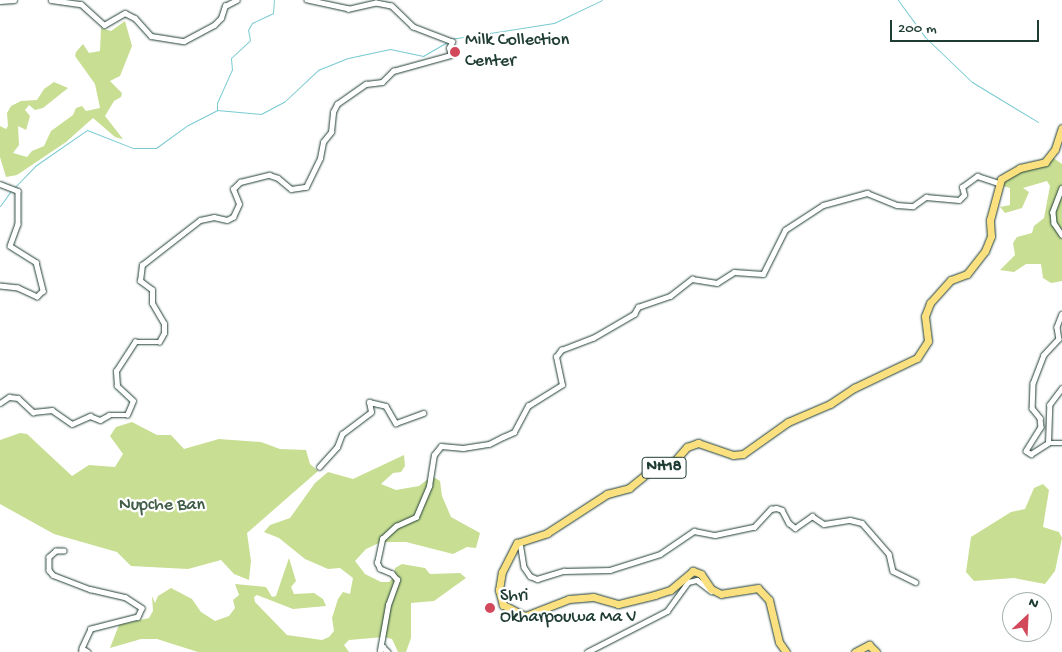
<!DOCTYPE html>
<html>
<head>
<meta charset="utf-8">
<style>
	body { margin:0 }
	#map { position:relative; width:1062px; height:652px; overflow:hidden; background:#fff; font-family:"Gochi Hand",sans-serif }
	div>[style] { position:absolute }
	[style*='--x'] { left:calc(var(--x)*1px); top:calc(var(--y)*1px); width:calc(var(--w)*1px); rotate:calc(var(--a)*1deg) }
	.green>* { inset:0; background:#c8de93 }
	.stream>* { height:1px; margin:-0.5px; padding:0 0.5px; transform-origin:0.5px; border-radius:0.5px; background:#79cad1 }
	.roads { filter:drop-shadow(0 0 1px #1f3d34) drop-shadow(0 0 1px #1f3d34) }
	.minor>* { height:4.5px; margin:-2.25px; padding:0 2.25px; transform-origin:2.25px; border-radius:2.25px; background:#fff }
	.primary>* { height:7px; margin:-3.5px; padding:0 3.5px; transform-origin:3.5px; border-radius:3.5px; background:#fbe080 }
	.dots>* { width:14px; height:14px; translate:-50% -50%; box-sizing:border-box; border:2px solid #fff; border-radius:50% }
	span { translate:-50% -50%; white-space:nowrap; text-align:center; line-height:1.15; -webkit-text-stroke:4.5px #fff; paint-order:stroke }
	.shield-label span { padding:1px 4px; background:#fff; border:1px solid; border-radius:4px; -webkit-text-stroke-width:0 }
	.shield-label { font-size:16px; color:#1f3d34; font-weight:700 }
	.poi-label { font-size:18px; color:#1f3d34 }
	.left { translate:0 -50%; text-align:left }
	.park-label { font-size:18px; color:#415d47 }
	.north { position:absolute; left:1002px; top:592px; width:50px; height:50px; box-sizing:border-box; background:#fff; border:1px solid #a5b1ae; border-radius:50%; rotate:25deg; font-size:14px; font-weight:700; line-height:20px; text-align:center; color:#1f3d34 }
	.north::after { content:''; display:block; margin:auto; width:18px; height:22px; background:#d1495b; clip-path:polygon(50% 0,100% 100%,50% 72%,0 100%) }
	.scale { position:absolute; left:890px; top:20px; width:149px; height:22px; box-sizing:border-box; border:2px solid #1f3d34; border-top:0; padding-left:6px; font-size:15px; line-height:18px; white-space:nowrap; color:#1f3d34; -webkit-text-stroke:4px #fff; paint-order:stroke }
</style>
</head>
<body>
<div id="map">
	<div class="green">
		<div style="clip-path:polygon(125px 21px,132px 46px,120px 76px,110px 81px,122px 93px,121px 97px,114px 101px,105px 116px,123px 139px,115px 137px,93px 118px,66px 142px,17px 175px,6px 177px,0 157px,0 126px,6px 129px,8px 126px,7px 113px,11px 106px,21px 101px,37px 100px,44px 89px,54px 82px,68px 88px,43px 108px,35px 110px,29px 105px,25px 110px,30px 116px,26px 130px,18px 126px,19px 145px,13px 153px,27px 157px,32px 151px,44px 146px,51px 131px,73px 115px,76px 108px,82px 106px,86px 111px,100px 108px,95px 84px,75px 56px,76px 52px,83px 44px,89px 53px,100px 51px,101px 28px,111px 31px)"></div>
		<div style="clip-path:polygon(1052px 157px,1062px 164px,1062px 281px,1051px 283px,1043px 278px,1041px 264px,1026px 264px,1014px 272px,1000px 270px,1015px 255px,1013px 243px,1017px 237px,1032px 233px,1034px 226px,1044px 218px,1050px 186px,1047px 181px,1023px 188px,1029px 192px,1022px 208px,1005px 213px,1000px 207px,1010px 205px,1010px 188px,1003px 186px,1007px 178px,1025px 168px,1041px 166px)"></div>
		<div style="clip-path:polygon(132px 422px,157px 435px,171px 435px,184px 449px,219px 439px,261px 442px,280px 449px,306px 450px,310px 464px,318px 471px,247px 533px,251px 561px,249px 580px,234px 574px,221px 560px,188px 569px,131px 566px,117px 552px,54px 534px,0 504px,0 440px,20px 433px,27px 434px,72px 476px,89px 465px,115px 467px,123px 454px,110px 436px,116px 427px)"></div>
		<div style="clip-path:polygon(404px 455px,405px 466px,401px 472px,393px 473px,381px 484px,396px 490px,419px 486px,432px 476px,440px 481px,442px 496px,451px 517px,480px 533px,476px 548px,467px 547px,453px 554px,406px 542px,381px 542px,366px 549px,355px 561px,365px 574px,381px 582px,389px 582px,394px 577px,395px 568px,402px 564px,425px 568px,430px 574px,460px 573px,466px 578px,434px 601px,411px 603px,411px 638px,406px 652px,398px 652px,392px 639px,384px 637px,349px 640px,344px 645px,349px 652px,198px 652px,157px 639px,141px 639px,110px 648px,119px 625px,149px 618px,153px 611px,152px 596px,155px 603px,158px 596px,171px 588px,192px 599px,201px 612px,215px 621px,229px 616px,235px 608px,233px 600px,239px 595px,235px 584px,266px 587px,272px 597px,276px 596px,289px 558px,296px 581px,291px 587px,294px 594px,314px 593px,323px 599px,326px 606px,293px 609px,257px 595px,254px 597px,255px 602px,287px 635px,322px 640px,329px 637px,334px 631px,332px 618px,338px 599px,343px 592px,350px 594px,353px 578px,340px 568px,328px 569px,305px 559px,279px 538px,264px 532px,270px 525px,290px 518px,315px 483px,328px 472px,353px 479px)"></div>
		<div style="clip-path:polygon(1043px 484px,1049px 490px,1043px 527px,1059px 532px,1062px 538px,1055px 571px,1045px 584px,1014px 578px,974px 581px,966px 572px,971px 537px,1011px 512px,1025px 509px,1034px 488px)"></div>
	</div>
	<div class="stream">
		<div style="--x:898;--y:0;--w:46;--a:53.9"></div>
		<div style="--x:925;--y:37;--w:65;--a:43.8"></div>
		<div style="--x:972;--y:82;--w:77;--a:31.2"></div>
		<div style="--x:450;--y:39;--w:105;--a:-8.7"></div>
		<div style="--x:554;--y:23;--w:53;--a:-25.6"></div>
		<div style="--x:217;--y:110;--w:7;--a:-90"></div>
		<div style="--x:217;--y:103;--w:36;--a:-66"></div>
		<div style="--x:232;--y:70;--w:12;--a:-95"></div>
		<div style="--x:231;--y:58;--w:26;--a:-43"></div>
		<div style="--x:250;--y:40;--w:10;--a:-101"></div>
		<div style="--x:248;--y:30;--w:8;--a:-60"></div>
		<div style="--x:252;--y:23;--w:23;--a:-25"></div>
		<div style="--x:273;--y:13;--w:13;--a:-86"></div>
		<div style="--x:14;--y:188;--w:30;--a:-46"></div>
		<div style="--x:35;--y:166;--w:63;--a:-34.7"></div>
		<div style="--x:87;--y:130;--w:49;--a:21.4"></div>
		<div style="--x:133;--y:148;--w:23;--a:0"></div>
		<div style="--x:156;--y:148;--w:39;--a:-36"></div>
		<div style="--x:188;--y:125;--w:33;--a:-27"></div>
		<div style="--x:217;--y:110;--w:44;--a:5.2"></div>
		<div style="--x:261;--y:114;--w:26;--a:-28"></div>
		<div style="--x:284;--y:102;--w:47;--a:-43.3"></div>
		<div style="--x:318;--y:70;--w:32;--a:-22"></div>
		<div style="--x:348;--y:58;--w:43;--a:-12.1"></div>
		<div style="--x:390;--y:49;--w:34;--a:12"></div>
		<div style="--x:423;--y:56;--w:28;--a:-30"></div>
		<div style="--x:0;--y:206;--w:19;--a:-54"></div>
	</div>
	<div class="roads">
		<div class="minor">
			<div style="--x:51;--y:0;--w:30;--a:8"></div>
			<div style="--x:81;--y:4;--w:31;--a:42"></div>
			<div style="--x:104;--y:25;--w:24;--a:-30"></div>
			<div style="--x:125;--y:13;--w:11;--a:27"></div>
			<div style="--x:135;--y:18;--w:24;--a:48"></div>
			<div style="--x:151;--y:36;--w:33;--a:9"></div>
			<div style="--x:184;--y:41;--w:34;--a:-28"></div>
			<div style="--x:214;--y:25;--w:10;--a:-45"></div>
			<div style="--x:221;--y:18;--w:13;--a:-72"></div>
			<div style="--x:225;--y:6;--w:13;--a:-27"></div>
			<div style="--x:0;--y:1;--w:14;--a:-4"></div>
			<div style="--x:0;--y:184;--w:19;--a:21"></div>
			<div style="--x:18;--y:191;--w:33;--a:90"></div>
			<div style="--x:18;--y:224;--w:23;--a:110"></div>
			<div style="--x:10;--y:246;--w:31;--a:32"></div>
			<div style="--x:36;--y:262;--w:30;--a:76"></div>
			<div style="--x:43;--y:291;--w:8;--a:135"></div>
			<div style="--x:37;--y:297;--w:21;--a:-155"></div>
			<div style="--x:18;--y:288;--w:18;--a:-174"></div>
			<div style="--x:1062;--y:188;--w:26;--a:111"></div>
			<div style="--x:1053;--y:212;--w:11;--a:85"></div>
			<div style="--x:1054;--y:223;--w:14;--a:56"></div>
			<div style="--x:1062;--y:314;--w:14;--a:111"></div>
			<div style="--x:1057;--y:327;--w:12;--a:81"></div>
			<div style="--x:1059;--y:339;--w:22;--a:133"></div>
			<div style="--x:1044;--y:355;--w:30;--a:111"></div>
			<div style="--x:1033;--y:383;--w:25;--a:92"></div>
			<div style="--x:1032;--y:408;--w:13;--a:51"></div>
			<div style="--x:1040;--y:418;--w:9;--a:84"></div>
			<div style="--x:1041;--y:427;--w:28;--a:122"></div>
			<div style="--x:1026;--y:451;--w:6;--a:31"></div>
			<div style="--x:1031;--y:454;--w:20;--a:-33"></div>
			<div style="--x:1048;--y:443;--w:14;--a:0"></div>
			<div style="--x:0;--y:403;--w:11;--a:-34"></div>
			<div style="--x:9;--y:397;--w:9;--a:6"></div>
			<div style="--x:18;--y:398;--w:21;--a:43"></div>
			<div style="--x:33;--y:412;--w:19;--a:-6"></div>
			<div style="--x:52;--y:410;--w:24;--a:35"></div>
			<div style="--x:72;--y:424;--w:20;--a:-24"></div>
			<div style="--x:90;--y:416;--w:11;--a:22"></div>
			<div style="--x:100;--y:420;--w:10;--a:-29"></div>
			<div style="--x:109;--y:415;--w:18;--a:0"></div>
			<div style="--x:127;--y:415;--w:15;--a:-67"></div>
			<div style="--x:133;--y:401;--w:22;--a:-137"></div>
			<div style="--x:117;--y:386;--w:15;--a:-94"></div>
			<div style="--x:116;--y:371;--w:35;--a:-57"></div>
			<div style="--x:135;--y:342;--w:24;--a:0"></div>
			<div style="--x:159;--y:342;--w:10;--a:-61"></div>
			<div style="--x:164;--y:333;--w:9;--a:-90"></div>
			<div style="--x:164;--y:324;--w:24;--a:-120"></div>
			<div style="--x:152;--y:303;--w:13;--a:-90"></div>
			<div style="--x:152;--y:290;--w:15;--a:-143"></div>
			<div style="--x:140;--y:281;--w:16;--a:-83"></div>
			<div style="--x:142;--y:265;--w:73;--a:-37.8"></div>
			<div style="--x:200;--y:220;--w:14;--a:-12"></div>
			<div style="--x:214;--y:217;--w:13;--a:13"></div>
			<div style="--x:227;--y:220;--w:7;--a:-27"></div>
			<div style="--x:233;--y:217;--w:14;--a:-65"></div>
			<div style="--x:239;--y:204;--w:16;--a:-112"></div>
			<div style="--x:233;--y:189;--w:10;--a:-45"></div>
			<div style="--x:240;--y:182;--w:30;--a:-14"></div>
			<div style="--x:269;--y:175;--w:9;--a:18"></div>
			<div style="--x:278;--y:178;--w:17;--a:40"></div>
			<div style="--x:291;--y:189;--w:15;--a:-8"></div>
			<div style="--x:306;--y:187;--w:32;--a:-64"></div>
			<div style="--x:320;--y:158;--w:16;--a:-79"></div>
			<div style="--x:323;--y:142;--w:13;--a:-51"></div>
			<div style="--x:331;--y:132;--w:20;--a:-84"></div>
			<div style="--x:333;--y:112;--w:9;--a:-63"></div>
			<div style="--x:337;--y:104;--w:35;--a:-35"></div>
			<div style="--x:366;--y:84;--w:16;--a:-7"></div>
			<div style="--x:382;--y:82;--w:16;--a:-45"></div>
			<div style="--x:393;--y:71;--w:60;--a:-15.4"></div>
			<div style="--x:451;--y:55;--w:7;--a:-106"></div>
			<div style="--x:449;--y:48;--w:7;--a:-63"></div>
			<div style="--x:452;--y:42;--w:42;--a:-159"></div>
			<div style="--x:413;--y:27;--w:30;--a:-136"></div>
			<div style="--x:391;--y:6;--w:15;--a:-169"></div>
			<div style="--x:376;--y:3;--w:28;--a:167"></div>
			<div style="--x:349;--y:9;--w:43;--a:-167.9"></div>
			<div style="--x:1048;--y:443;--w:38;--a:-88"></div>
			<div style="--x:1049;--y:405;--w:21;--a:-53"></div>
			<div style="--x:319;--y:467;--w:27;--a:-48"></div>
			<div style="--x:337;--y:447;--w:14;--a:-69"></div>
			<div style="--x:342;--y:434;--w:36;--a:-37"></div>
			<div style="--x:371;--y:412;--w:10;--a:-101"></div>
			<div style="--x:369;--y:402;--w:17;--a:13"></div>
			<div style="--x:386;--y:406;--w:20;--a:60"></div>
			<div style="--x:396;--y:423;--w:29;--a:-20"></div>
			<div style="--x:520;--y:542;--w:25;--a:81"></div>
			<div style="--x:524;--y:567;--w:11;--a:56"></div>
			<div style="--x:530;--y:576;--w:8;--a:23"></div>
			<div style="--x:537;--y:579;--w:28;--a:-17"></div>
			<div style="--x:564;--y:571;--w:46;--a:-1.2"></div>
			<div style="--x:610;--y:570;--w:52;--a:-17.7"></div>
			<div style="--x:660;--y:554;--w:41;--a:-34.1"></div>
			<div style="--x:694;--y:531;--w:21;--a:11"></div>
			<div style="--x:715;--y:535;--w:40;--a:-12"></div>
			<div style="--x:754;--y:527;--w:25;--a:-47"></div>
			<div style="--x:771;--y:509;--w:5;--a:-11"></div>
			<div style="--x:776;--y:508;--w:6;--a:18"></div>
			<div style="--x:782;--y:510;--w:15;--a:62"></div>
			<div style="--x:789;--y:523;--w:8;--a:40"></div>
			<div style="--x:795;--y:528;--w:21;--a:-35"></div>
			<div style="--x:812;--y:516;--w:14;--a:34"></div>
			<div style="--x:824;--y:524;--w:26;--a:-9"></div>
			<div style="--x:850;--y:520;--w:12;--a:14"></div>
			<div style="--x:862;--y:523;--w:41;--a:48.9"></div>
			<div style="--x:889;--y:554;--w:17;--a:77"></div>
			<div style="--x:893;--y:571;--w:25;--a:26"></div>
			<div style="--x:64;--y:551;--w:8;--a:180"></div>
			<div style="--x:56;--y:551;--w:9;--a:139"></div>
			<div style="--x:49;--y:557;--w:13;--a:90"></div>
			<div style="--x:49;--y:570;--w:6;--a:51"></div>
			<div style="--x:53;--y:575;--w:40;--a:21"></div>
			<div style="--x:90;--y:589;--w:36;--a:13"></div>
			<div style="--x:125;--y:597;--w:20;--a:33"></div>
			<div style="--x:142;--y:608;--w:10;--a:114"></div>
			<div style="--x:138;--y:617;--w:49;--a:165.7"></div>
			<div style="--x:91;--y:629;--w:21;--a:115"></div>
			<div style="--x:380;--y:650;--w:46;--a:-79.9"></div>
			<div style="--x:388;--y:605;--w:27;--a:-70"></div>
			<div style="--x:397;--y:580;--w:8;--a:-130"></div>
			<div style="--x:392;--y:574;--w:13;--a:-157"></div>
			<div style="--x:380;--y:569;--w:7;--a:-117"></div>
			<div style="--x:377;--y:563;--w:25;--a:-78"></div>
			<div style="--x:382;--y:539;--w:19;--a:-43"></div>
			<div style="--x:396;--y:526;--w:22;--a:-24"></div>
			<div style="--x:416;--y:517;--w:34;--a:-67"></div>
			<div style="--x:429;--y:486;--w:31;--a:-81"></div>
			<div style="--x:434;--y:455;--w:11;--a:-52"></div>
			<div style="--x:441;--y:446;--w:22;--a:5"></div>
			<div style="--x:463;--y:448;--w:26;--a:-9"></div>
			<div style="--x:489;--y:444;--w:16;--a:-27"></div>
			<div style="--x:503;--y:437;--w:12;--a:-24"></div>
			<div style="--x:514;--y:432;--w:30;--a:-62"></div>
			<div style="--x:528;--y:406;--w:40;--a:-32"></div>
			<div style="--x:562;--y:385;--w:29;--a:-102"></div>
			<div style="--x:556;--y:357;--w:9;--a:-54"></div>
			<div style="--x:561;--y:350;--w:34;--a:-21"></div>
			<div style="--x:593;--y:338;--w:48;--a:-30.3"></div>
			<div style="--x:634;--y:314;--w:8;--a:-60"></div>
			<div style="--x:638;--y:307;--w:34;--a:-19"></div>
			<div style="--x:670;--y:296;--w:28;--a:-38"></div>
			<div style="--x:692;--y:279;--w:25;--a:9"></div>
			<div style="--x:717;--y:283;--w:20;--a:-33"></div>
			<div style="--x:734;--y:272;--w:29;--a:4"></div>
			<div style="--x:763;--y:274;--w:49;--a:-63.4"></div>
			<div style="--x:785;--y:230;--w:45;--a:-33.3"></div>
			<div style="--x:823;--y:205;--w:46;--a:-15.3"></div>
			<div style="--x:867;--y:193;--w:32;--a:22"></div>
			<div style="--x:897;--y:205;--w:16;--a:4"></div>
			<div style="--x:913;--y:206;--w:16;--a:-35"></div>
			<div style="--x:926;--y:197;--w:33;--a:5"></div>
			<div style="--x:959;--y:200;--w:7;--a:-45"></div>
			<div style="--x:964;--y:195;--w:8;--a:-104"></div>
			<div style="--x:962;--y:187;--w:19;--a:-36"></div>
			<div style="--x:977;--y:176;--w:23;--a:18"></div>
			<div style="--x:380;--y:651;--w:5;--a:-53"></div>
			<div style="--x:383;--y:647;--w:7;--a:45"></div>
			<div style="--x:81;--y:652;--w:4;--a:-76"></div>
			<div style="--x:82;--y:648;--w:7;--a:34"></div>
			<div style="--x:587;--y:652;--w:90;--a:-27.1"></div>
			<div style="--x:667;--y:611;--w:36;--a:-54"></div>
			<div style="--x:688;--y:582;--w:9;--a:-13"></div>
			<div style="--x:697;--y:580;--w:18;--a:38"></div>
		</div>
		<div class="primary">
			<div style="--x:786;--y:652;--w:12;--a:-125"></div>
			<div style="--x:779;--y:642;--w:43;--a:-103.4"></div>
			<div style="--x:769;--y:600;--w:16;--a:-133"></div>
			<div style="--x:758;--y:588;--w:37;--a:171"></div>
			<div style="--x:721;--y:594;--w:11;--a:-153"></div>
			<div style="--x:711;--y:589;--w:18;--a:-124"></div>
			<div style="--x:701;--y:574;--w:9;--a:-159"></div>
			<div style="--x:693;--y:571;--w:30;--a:140"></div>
			<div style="--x:670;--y:590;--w:16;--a:162"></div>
			<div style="--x:655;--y:595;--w:38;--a:166"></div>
			<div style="--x:618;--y:604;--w:26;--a:-164"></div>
			<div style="--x:593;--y:597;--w:24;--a:175"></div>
			<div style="--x:569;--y:599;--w:47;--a:158.9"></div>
			<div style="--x:525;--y:616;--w:25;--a:-153"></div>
			<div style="--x:503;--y:605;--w:16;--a:-105"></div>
			<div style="--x:499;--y:590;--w:18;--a:-81"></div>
			<div style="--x:502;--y:572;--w:33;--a:-63"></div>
			<div style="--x:517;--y:543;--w:32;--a:-18"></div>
			<div style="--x:547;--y:533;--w:72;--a:-33"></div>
			<div style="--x:607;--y:494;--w:23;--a:-15"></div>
			<div style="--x:629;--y:488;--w:28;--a:-39"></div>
			<div style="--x:651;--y:470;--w:22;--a:-16"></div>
			<div style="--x:672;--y:464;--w:23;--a:-49"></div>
			<div style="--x:687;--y:447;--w:12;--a:-20"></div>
			<div style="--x:698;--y:443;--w:37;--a:19"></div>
			<div style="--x:733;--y:455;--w:10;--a:-6"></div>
			<div style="--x:743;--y:454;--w:55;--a:-35.4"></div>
			<div style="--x:788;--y:422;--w:46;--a:-23.2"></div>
			<div style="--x:830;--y:404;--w:29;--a:-34"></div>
			<div style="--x:854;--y:388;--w:70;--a:-25.5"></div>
			<div style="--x:917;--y:358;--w:20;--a:-57"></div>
			<div style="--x:928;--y:341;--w:25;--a:-97"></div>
			<div style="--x:925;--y:316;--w:14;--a:-69"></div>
			<div style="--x:930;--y:303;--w:31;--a:-48"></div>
			<div style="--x:951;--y:280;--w:17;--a:-21"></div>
			<div style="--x:967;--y:274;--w:29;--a:-52"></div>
			<div style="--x:985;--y:251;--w:16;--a:-68"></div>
			<div style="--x:991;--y:236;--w:16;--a:-94"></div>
			<div style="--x:990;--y:220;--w:42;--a:-75"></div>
			<div style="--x:1001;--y:179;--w:22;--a:-30"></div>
			<div style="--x:1020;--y:168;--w:26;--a:-13"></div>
			<div style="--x:1045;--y:162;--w:16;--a:-52"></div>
			<div style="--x:1055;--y:149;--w:22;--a:-72"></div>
			<div style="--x:855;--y:652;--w:16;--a:-27"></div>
			<div style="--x:869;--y:645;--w:10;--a:45"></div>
		</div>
	</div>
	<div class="dots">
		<div style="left:455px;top:52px;background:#d1495b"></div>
		<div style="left:490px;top:608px;background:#d1495b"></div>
	</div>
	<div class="shield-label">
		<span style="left:664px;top:468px">NH18</span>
	</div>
	<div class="poi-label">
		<span class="left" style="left:465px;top:52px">Milk Collection<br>Center</span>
		<span class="left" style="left:500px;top:608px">Shri<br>Okharpouwa Ma V</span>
	</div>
	<div class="park-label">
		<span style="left:162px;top:506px">Nupche Ban</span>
	</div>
	<div class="north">N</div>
	<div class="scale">200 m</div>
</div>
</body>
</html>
